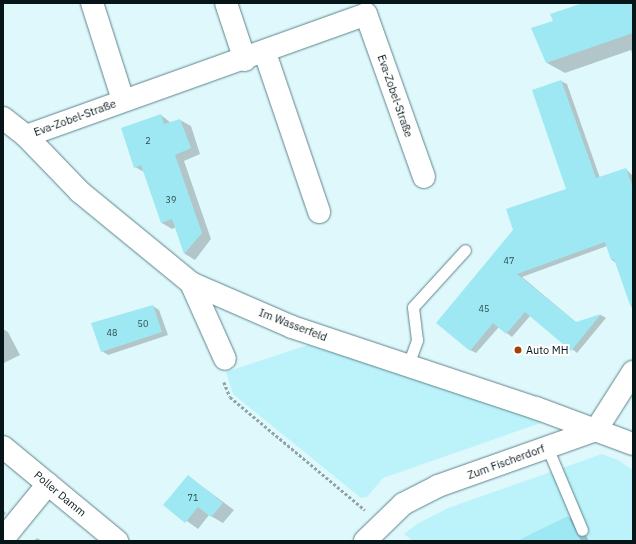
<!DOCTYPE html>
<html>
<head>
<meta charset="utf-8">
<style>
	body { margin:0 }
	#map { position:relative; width:636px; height:544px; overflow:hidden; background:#dff8fc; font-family:"IBM Plex Sans",sans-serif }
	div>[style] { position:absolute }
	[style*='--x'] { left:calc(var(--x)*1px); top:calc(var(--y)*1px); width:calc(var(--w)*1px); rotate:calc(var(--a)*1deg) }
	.built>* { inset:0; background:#bcf2fa }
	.shadow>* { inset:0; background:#0003 }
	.building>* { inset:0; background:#9ee8f3 }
	.path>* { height:2.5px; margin-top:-1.25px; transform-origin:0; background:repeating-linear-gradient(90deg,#8ea4a7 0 3px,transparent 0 5px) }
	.roads { filter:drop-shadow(0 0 1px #5c848a) drop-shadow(0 0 1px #5c848a) }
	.service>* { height:11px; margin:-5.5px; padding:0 5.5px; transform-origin:5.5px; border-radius:5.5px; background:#fff }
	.minor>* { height:22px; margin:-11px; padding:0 11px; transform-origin:11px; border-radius:11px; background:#fff }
	.dots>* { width:11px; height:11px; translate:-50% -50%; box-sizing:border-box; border:2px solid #fff; border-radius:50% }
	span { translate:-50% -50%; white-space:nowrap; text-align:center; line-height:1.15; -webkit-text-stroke:4px #fff; paint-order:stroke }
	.number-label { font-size:9px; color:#2c4a4f }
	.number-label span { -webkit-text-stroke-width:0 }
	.street-label { font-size:11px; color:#061618 }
	.poi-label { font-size:11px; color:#061618 }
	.left { translate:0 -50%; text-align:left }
	.frame { position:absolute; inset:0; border:4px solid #061618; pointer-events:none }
</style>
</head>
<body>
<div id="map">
	<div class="built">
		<div style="clip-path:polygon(308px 345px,552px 419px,383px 478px,367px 497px,361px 498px,233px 394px,226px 372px)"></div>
		<div style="clip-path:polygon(602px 454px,618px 460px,633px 470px,633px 541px,413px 541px,404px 534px,417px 524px,448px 508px)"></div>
	</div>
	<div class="shadow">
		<div style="clip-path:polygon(586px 3px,633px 3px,633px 56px,631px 50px,565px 73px,547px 63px,554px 22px)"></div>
		<div style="clip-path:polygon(561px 81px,567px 84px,600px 178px,626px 169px,633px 176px,633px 311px,616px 263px,612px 260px,607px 246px,522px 277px,577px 323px,601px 315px,606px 318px,577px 353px,530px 316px,512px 337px,499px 327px,476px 353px,470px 350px,567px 190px)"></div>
		<div style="clip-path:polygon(161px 115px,171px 123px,180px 120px,191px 126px,200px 154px,184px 161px,211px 239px,195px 260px,185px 254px,176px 227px,172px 229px,162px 223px,144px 172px,135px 167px)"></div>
		<div style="clip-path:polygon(153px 306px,159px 310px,168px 335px,108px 355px,102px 351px)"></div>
		<div style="clip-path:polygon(3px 329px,8px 332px,20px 355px,4px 363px)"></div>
		<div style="clip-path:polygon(188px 476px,234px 510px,223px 523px,209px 515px,198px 529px,165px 505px)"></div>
		<div style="clip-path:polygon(3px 510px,6px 513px,3px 517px)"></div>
		<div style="clip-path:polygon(568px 517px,580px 524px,589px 541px,519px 541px)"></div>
		<div style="clip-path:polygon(37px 538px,42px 541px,34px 541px)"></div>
	</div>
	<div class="building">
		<div style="clip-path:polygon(583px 3px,633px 3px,633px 33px,546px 63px,531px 28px,553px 21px,550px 14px)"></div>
		<div style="clip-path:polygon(561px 80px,596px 178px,626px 168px,633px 188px,633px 304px,630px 305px,614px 259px,611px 260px,605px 242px,517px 274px,576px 322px,601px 314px,571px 351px,525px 312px,506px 334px,493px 323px,470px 351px,436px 323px,513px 230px,506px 209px,566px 189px,532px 90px)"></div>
		<div style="clip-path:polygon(161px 114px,164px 124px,180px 119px,191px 148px,175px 155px,202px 233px,184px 254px,172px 219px,161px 223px,141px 165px,134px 168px,121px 128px)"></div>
		<div style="clip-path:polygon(153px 305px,162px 332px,101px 352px,91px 323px)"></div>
		<div style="clip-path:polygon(188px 475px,223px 503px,211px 517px,198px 507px,185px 523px,163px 505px)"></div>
		<div style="clip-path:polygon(568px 516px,581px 541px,517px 541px)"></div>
	</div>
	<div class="path">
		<div style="--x:224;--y:382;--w:16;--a:68"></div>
		<div style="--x:230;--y:397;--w:176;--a:39.9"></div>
	</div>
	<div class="roads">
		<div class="service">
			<div style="--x:408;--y:365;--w:27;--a:-70"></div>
			<div style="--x:417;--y:340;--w:33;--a:-97"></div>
			<div style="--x:413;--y:307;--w:77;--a:-47.6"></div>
			<div style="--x:547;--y:447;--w:90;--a:67.1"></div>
		</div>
		<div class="minor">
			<div style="--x:92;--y:3;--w:102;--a:72.3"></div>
			<div style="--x:226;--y:3;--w:60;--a:71.6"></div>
			<div style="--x:265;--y:53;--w:168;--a:71.2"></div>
			<div style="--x:3;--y:118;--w:29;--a:38"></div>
			<div style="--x:26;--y:136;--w:78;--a:46"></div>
			<div style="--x:80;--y:192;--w:144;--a:39.3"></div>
			<div style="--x:191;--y:283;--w:110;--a:23.5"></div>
			<div style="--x:292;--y:327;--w:257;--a:18.4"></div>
			<div style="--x:536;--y:408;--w:103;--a:20.4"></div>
			<div style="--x:26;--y:136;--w:361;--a:-19.7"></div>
			<div style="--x:366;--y:14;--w:173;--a:70.4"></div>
			<div style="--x:191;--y:283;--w:83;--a:65.9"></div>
			<div style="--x:3;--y:447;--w:148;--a:39.5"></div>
			<div style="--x:3;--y:539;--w:71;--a:-50.7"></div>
			<div style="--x:365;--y:541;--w:53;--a:-44.2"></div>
			<div style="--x:403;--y:504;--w:39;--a:-27"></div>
			<div style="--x:438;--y:486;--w:168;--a:-19.5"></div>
			<div style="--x:596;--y:430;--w:69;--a:-57.5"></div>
		</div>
	</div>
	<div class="dots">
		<div style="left:518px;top:350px;background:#a34006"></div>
	</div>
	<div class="number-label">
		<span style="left:148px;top:141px">2</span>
		<span style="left:171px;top:200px">39</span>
		<span style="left:509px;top:261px">47</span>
		<span style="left:484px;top:309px">45</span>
		<span style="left:143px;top:324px">50</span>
		<span style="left:112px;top:333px">48</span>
		<span style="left:193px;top:498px">71</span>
	</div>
	<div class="street-label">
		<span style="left:395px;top:96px;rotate:71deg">Eva-Zobel-Straße</span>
		<span style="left:75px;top:118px;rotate:-20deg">Eva-Zobel-Straße</span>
		<span style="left:293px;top:325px;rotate:21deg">Im Wasserfeld</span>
		<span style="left:506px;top:462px;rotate:-20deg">Zum Fischerdorf</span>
		<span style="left:60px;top:494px;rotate:40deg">Poller Damm</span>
	</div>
	<div class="poi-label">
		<span class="left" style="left:526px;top:350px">Auto MH</span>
	</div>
	<div class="frame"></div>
</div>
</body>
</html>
